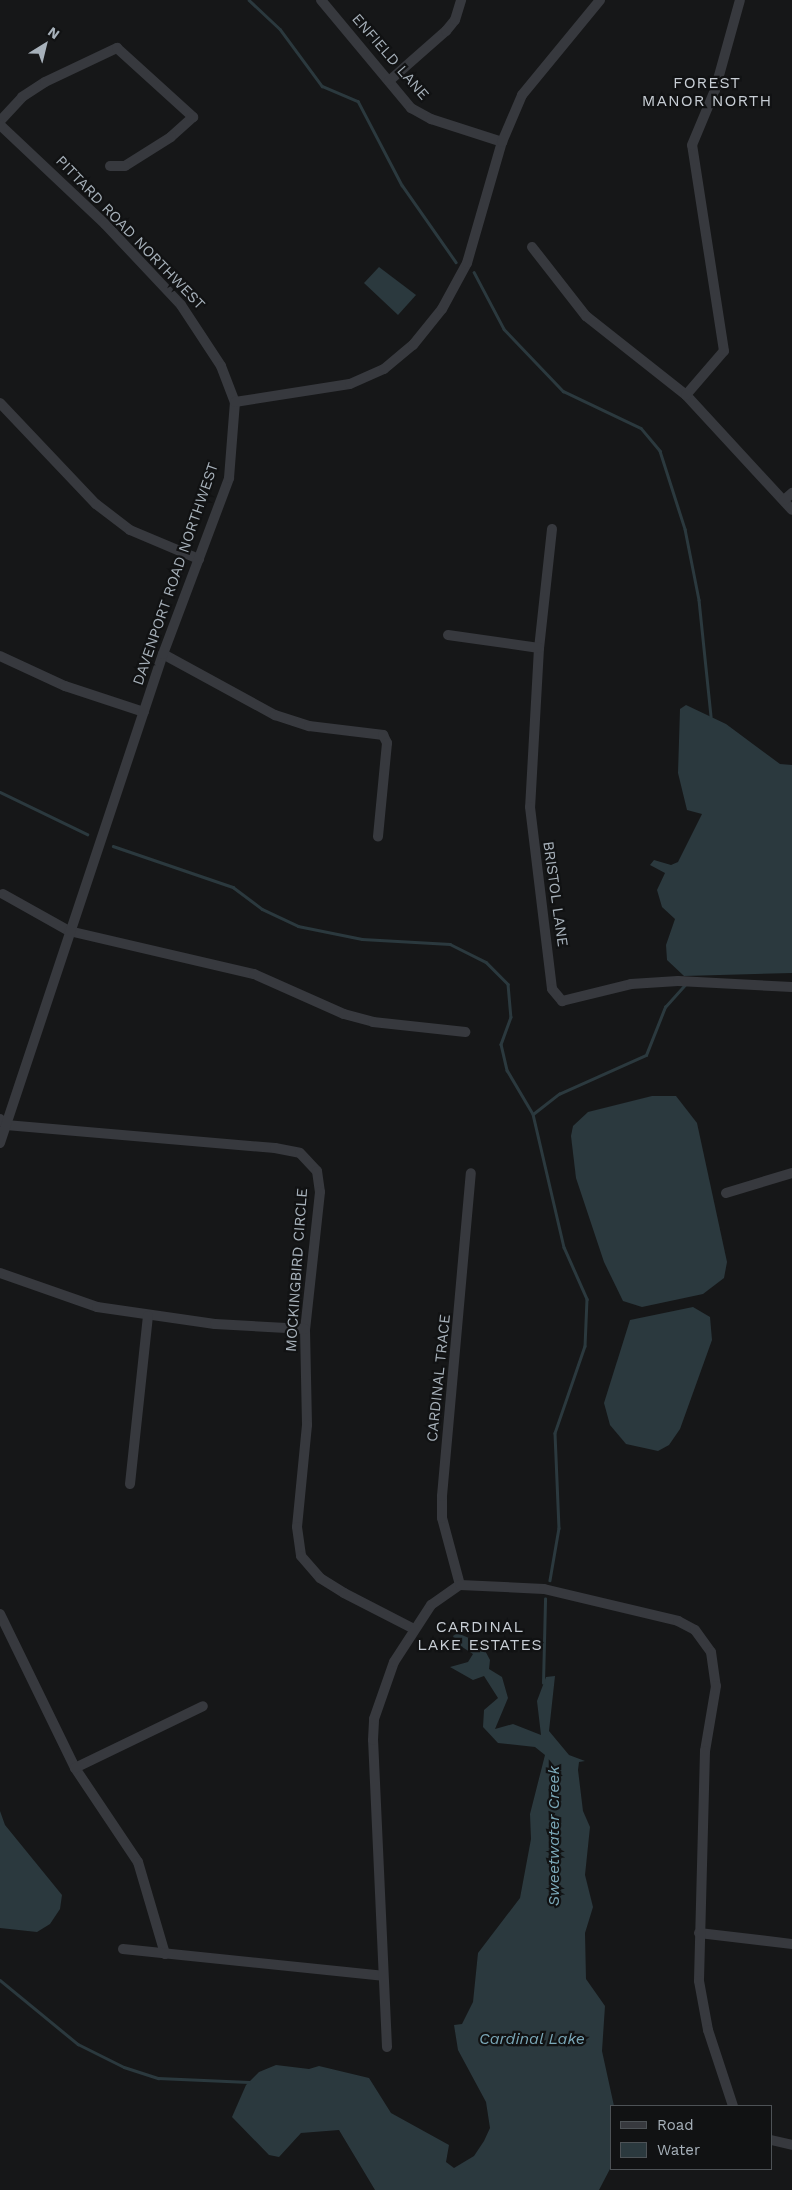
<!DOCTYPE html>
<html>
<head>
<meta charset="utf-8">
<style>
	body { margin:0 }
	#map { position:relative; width:792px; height:2190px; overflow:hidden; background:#161718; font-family:"Work Sans",sans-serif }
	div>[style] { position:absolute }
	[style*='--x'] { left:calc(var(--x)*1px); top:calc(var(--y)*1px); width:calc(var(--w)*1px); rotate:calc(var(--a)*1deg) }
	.water>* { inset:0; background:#2b393e }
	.stream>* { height:2.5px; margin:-1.25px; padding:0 1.25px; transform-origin:1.25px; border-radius:1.25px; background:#2b393e }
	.minor>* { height:10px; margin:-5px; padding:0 5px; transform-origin:5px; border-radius:5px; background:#37393e }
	span { translate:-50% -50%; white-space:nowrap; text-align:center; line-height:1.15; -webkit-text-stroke:4.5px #111213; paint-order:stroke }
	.street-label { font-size:15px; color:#a7b1ba }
	.neighbourhood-label { font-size:16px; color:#c8ced5; letter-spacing:1px }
	.water-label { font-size:16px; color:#7ba8b8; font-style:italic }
	.legend { position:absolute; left:610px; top:2105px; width:162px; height:65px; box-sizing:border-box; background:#111213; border:1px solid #4d5256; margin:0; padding:6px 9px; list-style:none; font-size:15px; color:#a7b1ba }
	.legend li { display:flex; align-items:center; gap:10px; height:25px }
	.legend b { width:25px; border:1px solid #4d5256 }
	.north { position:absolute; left:20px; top:20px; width:50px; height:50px; -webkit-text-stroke:4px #111213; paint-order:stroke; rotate:36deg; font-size:14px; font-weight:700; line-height:20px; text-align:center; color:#a7b1ba }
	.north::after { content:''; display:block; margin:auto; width:18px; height:22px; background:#a7b1ba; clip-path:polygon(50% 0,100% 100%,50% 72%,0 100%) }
</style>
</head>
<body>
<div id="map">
	<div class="water">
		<div style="clip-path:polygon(379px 267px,416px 295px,398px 315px,364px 283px)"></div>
		<div style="clip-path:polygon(686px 705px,726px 724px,780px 764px,792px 765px,792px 973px,684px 976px,667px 960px,666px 945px,675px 919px,662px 907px,657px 890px,665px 873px,650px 865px,654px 860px,671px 865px,678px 862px,702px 814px,687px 810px,678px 773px,680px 709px)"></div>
		<div style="clip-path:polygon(652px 1096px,676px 1096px,697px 1123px,727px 1262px,724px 1278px,703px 1294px,642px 1307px,623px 1301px,604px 1262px,576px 1178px,571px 1136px,573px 1126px,588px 1112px)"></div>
		<div style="clip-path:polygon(693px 1307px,710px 1317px,712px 1340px,680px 1429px,669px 1445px,658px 1451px,626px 1444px,610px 1425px,604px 1403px,630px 1320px)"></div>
		<div style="clip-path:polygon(457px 1633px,481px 1643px,490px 1660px,489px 1669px,502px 1677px,508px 1698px,495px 1729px,513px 1724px,541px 1735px,537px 1701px,546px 1677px,555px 1676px,549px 1731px,569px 1755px,585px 1761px,579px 1762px,578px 1770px,583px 1811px,590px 1827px,585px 1875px,593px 1907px,585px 1933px,586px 1979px,605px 2006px,602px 2051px,614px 2106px,611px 2167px,599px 2190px,375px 2190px,339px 2130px,301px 2133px,279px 2157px,269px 2155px,232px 2117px,246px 2085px,259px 2072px,276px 2065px,309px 2069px,319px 2066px,369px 2078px,391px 2113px,449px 2145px,446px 2162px,454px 2168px,474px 2156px,484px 2141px,490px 2128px,486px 2102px,458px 2050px,454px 2025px,462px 2024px,473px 2002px,478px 1953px,520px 1898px,531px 1839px,530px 1814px,545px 1755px,535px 1747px,498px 1743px,483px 1727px,484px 1710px,498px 1698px,484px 1676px,473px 1680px,450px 1667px,468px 1662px,473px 1654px,456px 1643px,453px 1636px)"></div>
		<div style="clip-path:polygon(0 1811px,5px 1825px,62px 1895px,60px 1909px,50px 1924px,37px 1932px,0 1928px)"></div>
	</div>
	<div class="stream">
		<div style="--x:249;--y:0;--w:42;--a:43.1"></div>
		<div style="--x:280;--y:29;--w:71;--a:53.6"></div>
		<div style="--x:322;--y:86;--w:39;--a:23"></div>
		<div style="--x:358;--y:101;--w:95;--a:62.4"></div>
		<div style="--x:402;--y:185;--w:94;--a:55"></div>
		<div style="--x:474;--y:272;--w:64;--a:62.2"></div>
		<div style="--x:504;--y:329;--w:86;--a:46.4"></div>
		<div style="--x:563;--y:391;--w:86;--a:25.4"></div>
		<div style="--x:641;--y:428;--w:30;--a:50"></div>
		<div style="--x:660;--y:451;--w:82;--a:72.2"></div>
		<div style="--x:685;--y:529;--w:72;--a:78.8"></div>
		<div style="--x:699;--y:600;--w:117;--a:84.1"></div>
		<div style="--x:0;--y:792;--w:97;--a:25.8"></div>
		<div style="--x:113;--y:846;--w:127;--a:18.9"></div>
		<div style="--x:233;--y:887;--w:36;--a:37"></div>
		<div style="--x:262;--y:909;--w:40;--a:25"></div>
		<div style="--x:298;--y:926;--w:65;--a:11.5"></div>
		<div style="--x:362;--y:939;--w:88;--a:3.3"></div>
		<div style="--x:450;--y:944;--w:40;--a:26.6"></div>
		<div style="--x:486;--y:962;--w:31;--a:45"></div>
		<div style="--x:508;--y:984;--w:33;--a:85"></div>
		<div style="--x:511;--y:1017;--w:29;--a:110"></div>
		<div style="--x:501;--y:1044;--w:27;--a:77"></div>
		<div style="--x:507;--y:1070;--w:51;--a:59.4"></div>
		<div style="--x:533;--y:1114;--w:137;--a:76.9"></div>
		<div style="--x:564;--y:1247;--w:57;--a:66.1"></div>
		<div style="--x:587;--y:1299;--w:47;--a:92.4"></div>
		<div style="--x:585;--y:1346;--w:92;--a:109"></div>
		<div style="--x:555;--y:1433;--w:95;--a:87.6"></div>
		<div style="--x:559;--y:1528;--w:53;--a:99.8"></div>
		<div style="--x:533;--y:1114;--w:33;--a:-38"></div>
		<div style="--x:559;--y:1094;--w:95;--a:-24.1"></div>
		<div style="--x:646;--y:1055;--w:52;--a:-68.4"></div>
		<div style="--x:665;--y:1007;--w:30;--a:-48"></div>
		<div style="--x:543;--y:1683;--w:84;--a:-88.6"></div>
		<div style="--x:0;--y:1980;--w:101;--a:39.4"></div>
		<div style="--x:78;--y:2044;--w:51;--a:26.6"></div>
		<div style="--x:124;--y:2067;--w:36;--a:18"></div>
		<div style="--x:158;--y:2078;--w:91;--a:2.5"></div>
	</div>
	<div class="minor">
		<div style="--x:321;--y:0;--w:141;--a:50.2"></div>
		<div style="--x:411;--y:108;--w:23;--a:29"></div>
		<div style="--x:431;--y:119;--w:75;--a:17.9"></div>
		<div style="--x:389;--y:81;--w:76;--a:-41.3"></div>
		<div style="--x:446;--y:31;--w:14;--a:-51"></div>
		<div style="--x:455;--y:20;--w:21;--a:-73"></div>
		<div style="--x:0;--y:121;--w:33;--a:-47"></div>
		<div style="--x:22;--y:97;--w:27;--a:-33"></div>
		<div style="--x:45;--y:82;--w:80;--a:-25.3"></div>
		<div style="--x:117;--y:48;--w:103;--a:42.2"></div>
		<div style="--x:193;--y:117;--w:30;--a:138"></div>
		<div style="--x:171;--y:137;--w:54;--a:147.8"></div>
		<div style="--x:125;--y:166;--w:15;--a:180"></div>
		<div style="--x:0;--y:125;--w:144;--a:43.3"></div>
		<div style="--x:105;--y:224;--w:111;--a:46.8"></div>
		<div style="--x:181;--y:305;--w:73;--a:56.7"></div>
		<div style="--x:221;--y:366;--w:39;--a:69"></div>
		<div style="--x:532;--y:247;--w:88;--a:52"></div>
		<div style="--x:586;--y:316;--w:127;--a:38.3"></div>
		<div style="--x:686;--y:395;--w:156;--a:47.3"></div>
		<div style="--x:686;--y:395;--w:58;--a:-49.2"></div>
		<div style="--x:724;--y:351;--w:208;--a:-98.8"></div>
		<div style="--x:692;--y:145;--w:60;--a:-67.3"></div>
		<div style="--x:715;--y:90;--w:93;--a:-74.5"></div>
		<div style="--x:0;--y:403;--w:139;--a:46.5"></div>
		<div style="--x:96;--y:504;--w:43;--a:37.4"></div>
		<div style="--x:130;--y:530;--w:75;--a:22.8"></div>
		<div style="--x:784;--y:500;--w:11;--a:-41"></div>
		<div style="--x:552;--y:529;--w:120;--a:96.2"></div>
		<div style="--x:539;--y:648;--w:159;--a:93.2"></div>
		<div style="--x:530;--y:807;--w:183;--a:83.1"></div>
		<div style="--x:552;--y:989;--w:16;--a:50"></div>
		<div style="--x:562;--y:1001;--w:71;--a:-13.8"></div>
		<div style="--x:631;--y:984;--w:47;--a:-3.7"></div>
		<div style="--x:678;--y:981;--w:114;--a:3"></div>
		<div style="--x:448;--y:635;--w:92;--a:8.1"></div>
		<div style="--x:163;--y:654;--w:128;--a:28.6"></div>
		<div style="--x:275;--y:715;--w:36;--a:18"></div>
		<div style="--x:309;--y:726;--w:75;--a:6.9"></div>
		<div style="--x:383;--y:735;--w:9;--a:63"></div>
		<div style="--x:387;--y:743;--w:94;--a:95.5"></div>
		<div style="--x:0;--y:656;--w:72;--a:24.8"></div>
		<div style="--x:65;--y:686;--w:83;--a:18.2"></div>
		<div style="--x:3;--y:894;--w:76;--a:29.3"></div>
		<div style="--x:69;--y:931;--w:190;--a:13.1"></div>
		<div style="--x:254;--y:974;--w:98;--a:24"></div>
		<div style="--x:344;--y:1014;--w:30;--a:15"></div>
		<div style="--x:373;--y:1022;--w:93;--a:6.2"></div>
		<div style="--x:0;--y:1119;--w:8;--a:45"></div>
		<div style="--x:6;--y:1125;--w:270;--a:4.9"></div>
		<div style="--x:275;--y:1148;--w:25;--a:11"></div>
		<div style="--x:300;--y:1153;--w:25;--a:47"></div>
		<div style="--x:317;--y:1171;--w:21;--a:82"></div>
		<div style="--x:320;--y:1192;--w:138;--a:96.2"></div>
		<div style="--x:305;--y:1329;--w:96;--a:88.8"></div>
		<div style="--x:307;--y:1425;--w:102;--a:95.6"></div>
		<div style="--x:297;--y:1527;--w:29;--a:82"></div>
		<div style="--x:301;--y:1556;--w:29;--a:49"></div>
		<div style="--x:320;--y:1578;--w:28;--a:32"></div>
		<div style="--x:344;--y:1593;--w:79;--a:27.2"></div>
		<div style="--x:0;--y:1143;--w:515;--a:-71.57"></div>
		<div style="--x:163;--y:654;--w:188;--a:-69.4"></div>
		<div style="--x:229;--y:478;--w:76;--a:-85.5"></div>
		<div style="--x:235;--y:402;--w:116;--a:-8.9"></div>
		<div style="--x:350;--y:384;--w:37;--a:-24"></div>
		<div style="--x:384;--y:369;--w:38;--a:-40"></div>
		<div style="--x:413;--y:345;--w:46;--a:-51.1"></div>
		<div style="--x:442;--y:309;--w:52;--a:-61.5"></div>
		<div style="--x:467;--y:263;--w:126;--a:-73.9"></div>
		<div style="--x:502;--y:142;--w:51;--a:-66.9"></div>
		<div style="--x:522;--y:95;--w:123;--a:-50.6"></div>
		<div style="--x:726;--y:1193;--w:69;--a:-16.9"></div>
		<div style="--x:0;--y:1273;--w:103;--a:19.3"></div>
		<div style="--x:97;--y:1307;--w:119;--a:8.2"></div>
		<div style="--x:215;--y:1324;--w:90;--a:3.2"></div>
		<div style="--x:130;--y:1484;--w:169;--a:-83.9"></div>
		<div style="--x:460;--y:1585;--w:69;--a:-105"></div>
		<div style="--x:442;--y:1518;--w:22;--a:-90"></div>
		<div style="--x:442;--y:1496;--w:324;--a:-84.9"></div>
		<div style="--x:0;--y:1614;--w:171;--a:64"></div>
		<div style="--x:75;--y:1768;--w:113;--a:56.2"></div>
		<div style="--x:138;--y:1862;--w:96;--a:73.6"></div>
		<div style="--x:75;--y:1768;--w:142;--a:-25.8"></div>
		<div style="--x:699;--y:1933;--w:94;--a:6.7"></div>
		<div style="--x:123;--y:1949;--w:261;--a:5.9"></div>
		<div style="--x:387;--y:2047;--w:307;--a:-92.6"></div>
		<div style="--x:373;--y:1740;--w:21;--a:-87"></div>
		<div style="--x:374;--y:1719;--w:60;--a:-70.7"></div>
		<div style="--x:394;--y:1662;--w:68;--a:-57"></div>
		<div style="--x:431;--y:1605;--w:35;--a:-35"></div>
		<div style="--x:460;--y:1585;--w:84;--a:2.7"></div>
		<div style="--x:544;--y:1589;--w:138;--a:13.4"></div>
		<div style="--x:678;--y:1621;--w:19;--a:28"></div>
		<div style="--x:695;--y:1630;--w:27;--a:54"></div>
		<div style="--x:711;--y:1652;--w:34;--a:82"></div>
		<div style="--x:716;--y:1686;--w:66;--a:99.6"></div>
		<div style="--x:705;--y:1751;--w:230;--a:91.5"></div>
		<div style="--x:699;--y:1981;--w:50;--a:79.6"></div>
		<div style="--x:708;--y:2030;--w:80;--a:71.8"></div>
		<div style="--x:771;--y:2140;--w:22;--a:13"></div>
	</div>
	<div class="street-label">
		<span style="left:390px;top:57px;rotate:49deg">ENFIELD LANE</span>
		<span style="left:130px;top:233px;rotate:46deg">PITTARD ROAD NORTHWEST</span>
		<span style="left:176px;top:574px;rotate:-71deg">DAVENPORT ROAD NORTHWEST</span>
		<span style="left:555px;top:894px;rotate:82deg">BRISTOL LANE</span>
		<span style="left:297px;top:1270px;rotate:-86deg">MOCKINGBIRD CIRCLE</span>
		<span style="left:439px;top:1378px;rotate:-84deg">CARDINAL TRACE</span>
	</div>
	<div class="neighbourhood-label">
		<span style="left:707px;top:92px">FOREST<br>MANOR NORTH</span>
		<span style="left:480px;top:1636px">CARDINAL<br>LAKE ESTATES</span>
	</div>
	<div class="water-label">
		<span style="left:554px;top:1836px;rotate:-90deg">Sweetwater Creek</span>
		<span style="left:532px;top:2039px">Cardinal Lake</span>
	</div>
	<ul class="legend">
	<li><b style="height:6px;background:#37393e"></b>Road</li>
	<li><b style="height:14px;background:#2b393e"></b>Water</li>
	</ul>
	<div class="north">N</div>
</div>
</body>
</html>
